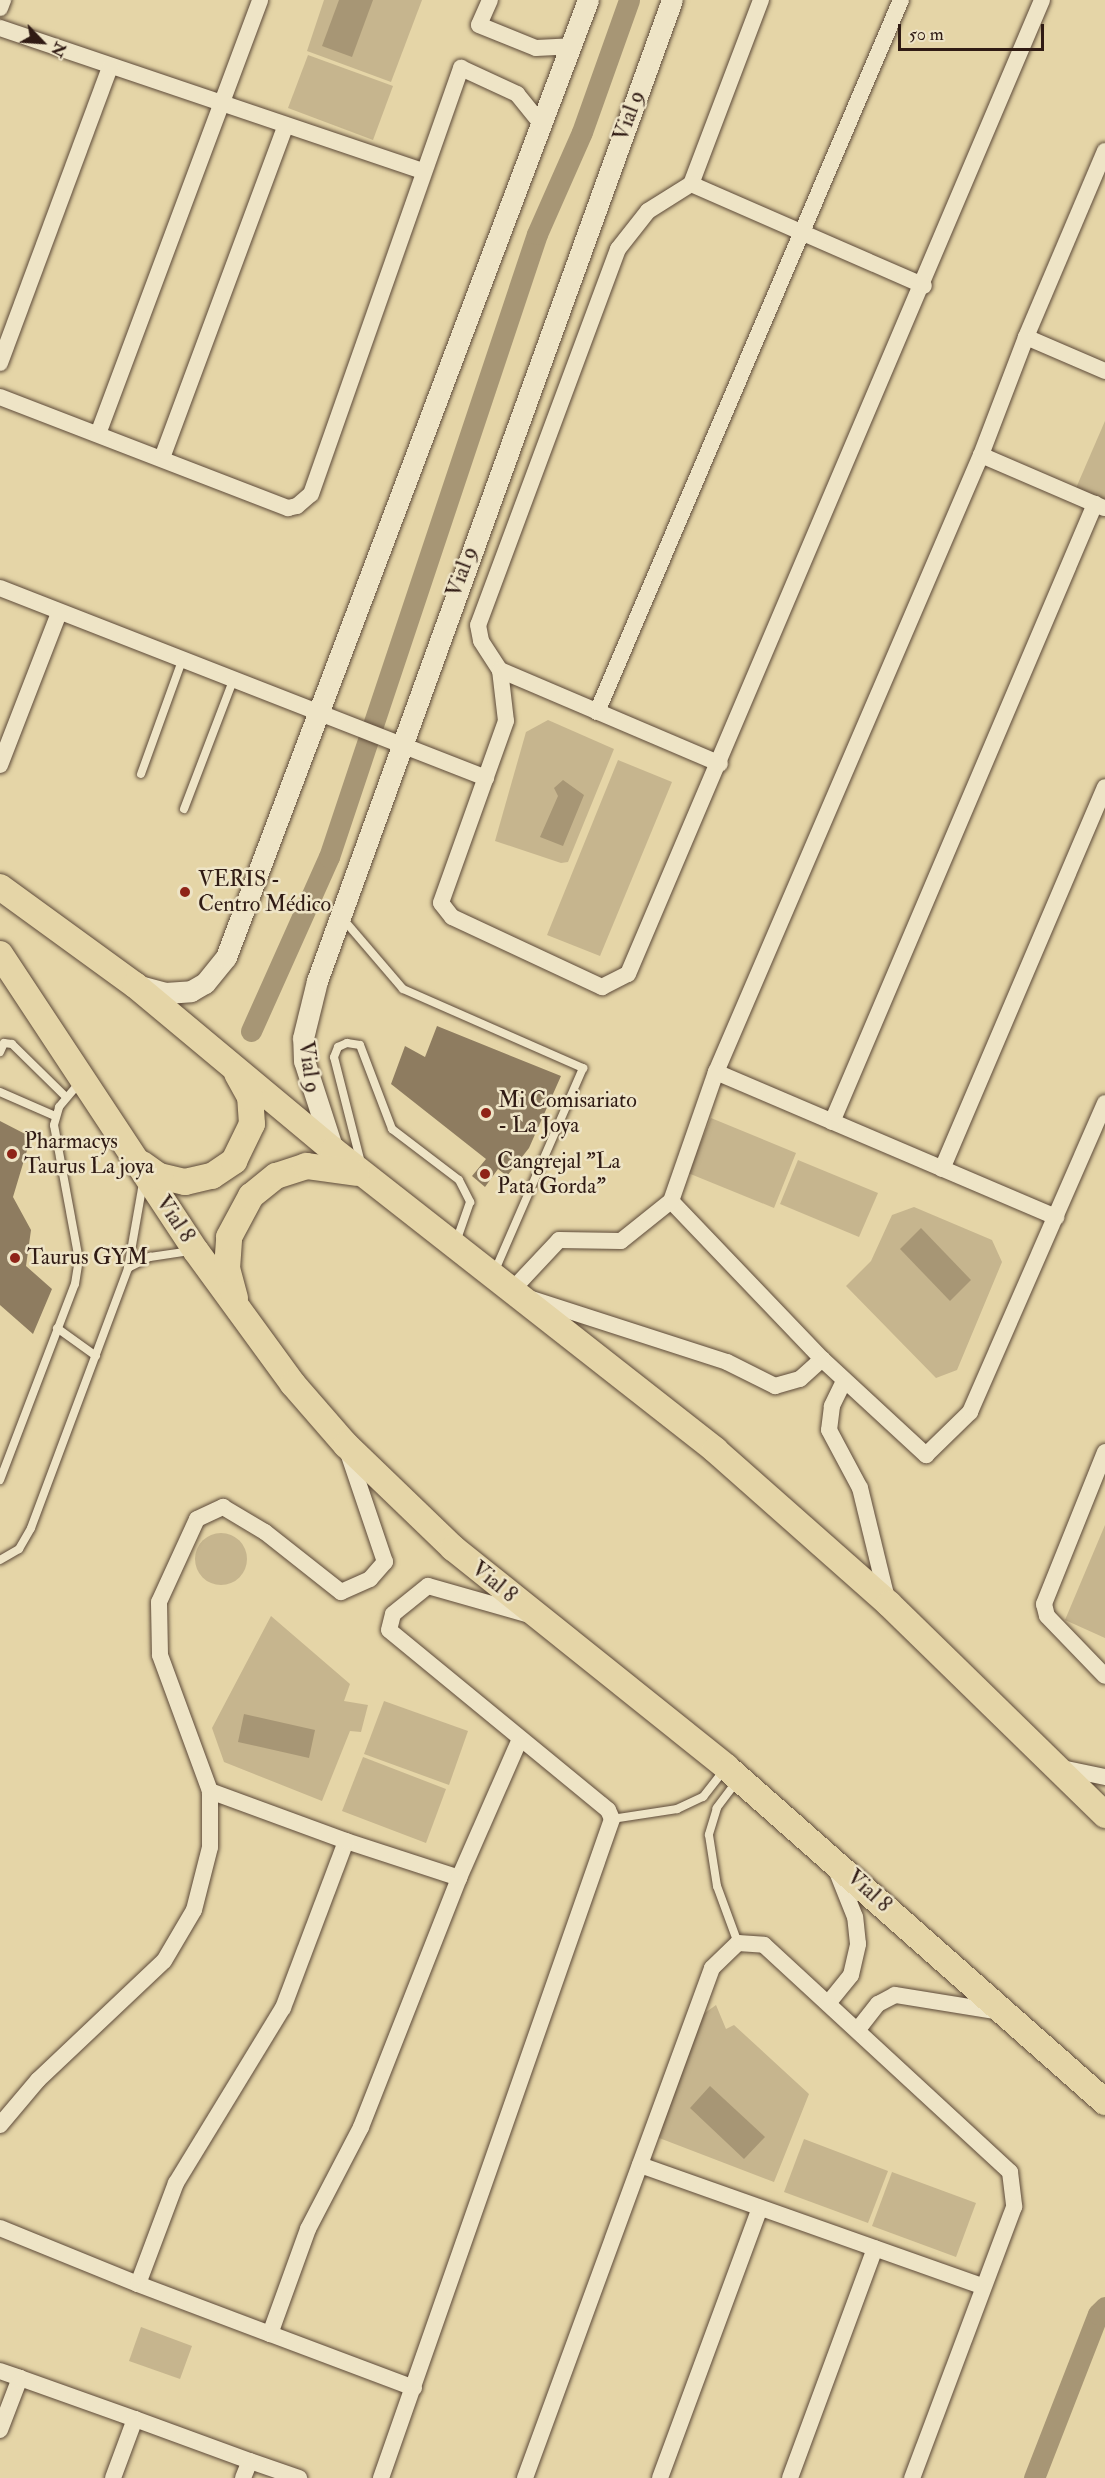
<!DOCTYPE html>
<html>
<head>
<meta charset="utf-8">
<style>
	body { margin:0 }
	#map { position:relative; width:1105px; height:2478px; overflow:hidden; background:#e5d5a7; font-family:"IM FELL Double Pica",serif }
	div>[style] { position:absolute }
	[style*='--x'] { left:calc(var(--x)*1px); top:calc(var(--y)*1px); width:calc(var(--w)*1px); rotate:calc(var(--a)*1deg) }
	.green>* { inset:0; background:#c6b58e }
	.round { border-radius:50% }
	.water>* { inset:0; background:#a79675 }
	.canal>* { height:21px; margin:-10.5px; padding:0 10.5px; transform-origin:10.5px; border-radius:10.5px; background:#a79675 }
	.building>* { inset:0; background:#8e7c60 }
	.roads { filter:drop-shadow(0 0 2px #5d4a39) drop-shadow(0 0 2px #5d4a39) }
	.service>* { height:8px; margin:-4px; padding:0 4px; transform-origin:4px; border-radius:4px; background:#eee4c6 }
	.minor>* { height:16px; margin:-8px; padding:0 8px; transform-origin:8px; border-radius:8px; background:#eee4c6 }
	.tertiary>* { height:21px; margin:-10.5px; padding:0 10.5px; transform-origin:10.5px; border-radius:10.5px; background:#eee4c6 }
	.primary>* { height:26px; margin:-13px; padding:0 13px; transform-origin:13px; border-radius:13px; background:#e5d5a7 }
	.dots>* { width:16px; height:16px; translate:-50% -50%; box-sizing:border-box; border:3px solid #eee4c6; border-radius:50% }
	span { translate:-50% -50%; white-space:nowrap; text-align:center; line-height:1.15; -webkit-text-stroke:5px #eee4c6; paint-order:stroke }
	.street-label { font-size:22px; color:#301b14 }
	.poi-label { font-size:22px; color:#301b14 }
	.left { translate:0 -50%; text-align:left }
	.north { position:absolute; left:12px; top:12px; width:60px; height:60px; -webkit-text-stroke:4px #eee4c6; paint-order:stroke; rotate:115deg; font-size:16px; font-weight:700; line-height:24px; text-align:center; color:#301b14 }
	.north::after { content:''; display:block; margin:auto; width:21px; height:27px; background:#301b14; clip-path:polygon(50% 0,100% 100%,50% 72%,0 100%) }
	.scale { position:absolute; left:898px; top:24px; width:146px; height:27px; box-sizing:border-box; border:3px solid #301b14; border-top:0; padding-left:8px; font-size:18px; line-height:21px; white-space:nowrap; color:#301b14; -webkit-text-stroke:4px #eee4c6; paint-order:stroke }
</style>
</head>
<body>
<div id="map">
	<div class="green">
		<div style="clip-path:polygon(324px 0,422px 0,391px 82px,307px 51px)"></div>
		<div style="clip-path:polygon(308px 55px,393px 86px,373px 140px,288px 108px)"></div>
		<div style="clip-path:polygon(1105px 421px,1105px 500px,1076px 488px)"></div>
		<div style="clip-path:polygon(548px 720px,614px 749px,568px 862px,561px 863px,495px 841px,526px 732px)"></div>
		<div style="clip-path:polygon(618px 760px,672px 782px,600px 956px,547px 935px)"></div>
		<div style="clip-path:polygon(711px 1118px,796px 1153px,774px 1208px,688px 1173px)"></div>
		<div style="clip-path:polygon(798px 1160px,878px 1193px,859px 1237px,780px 1204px)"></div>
		<div style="clip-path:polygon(914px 1207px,992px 1240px,1002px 1262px,957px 1370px,936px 1378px,846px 1286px,871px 1261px,892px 1215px)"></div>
		<div style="clip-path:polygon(1105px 1525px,1105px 1638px,1065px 1620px)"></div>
		<div class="round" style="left:195px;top:1533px;width:52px;height:52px"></div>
		<div style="clip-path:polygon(271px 1616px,350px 1684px,344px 1701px,368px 1705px,361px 1732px,350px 1731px,322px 1801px,224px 1762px,212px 1728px)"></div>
		<div style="clip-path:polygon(384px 1701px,468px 1731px,449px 1785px,364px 1754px)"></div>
		<div style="clip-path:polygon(363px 1757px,446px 1789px,426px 1843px,342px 1811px)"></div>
		<div style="clip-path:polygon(716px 2005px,726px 2029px,734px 2025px,809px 2094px,774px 2182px,654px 2136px,695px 2020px)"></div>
		<div style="clip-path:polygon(804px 2139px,888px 2171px,868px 2223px,784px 2192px)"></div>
		<div style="clip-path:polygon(892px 2172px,976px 2203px,956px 2257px,872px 2226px)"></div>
		<div style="clip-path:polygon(141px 2327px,192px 2346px,180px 2379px,129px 2361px)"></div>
	</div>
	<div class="water">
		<div style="clip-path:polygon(339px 0,373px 0,352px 57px,322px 46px)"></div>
		<div style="clip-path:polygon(563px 780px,584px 795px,563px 846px,540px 837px,558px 796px,554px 788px)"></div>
		<div style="clip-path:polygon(921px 1228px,971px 1280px,950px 1301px,900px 1249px)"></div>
		<div style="clip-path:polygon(244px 1714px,315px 1730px,309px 1758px,238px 1742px)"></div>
		<div style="clip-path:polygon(710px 2086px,765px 2137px,744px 2159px,690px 2108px)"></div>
	</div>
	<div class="canal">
		<div style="--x:251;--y:1031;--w:191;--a:-65.9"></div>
		<div style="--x:329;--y:857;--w:657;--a:-71.54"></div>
		<div style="--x:537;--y:234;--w:111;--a:-66.2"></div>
		<div style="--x:582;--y:132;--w:140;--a:-70.4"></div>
		<div style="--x:1034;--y:2478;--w:176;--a:-68.7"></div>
		<div style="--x:1098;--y:2314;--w:10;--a:-45"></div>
	</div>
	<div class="building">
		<div style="clip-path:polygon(437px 1026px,561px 1076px,529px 1148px,507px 1176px,498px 1169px,485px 1187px,472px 1176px,486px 1159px,391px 1084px,405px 1046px,425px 1057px)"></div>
		<div style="clip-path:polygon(0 1121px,31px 1137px,13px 1197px,31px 1230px,26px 1266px,52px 1289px,33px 1334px,0 1305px)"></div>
	</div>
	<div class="roads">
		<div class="service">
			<div style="--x:141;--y:774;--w:120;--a:-70.1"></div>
			<div style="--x:184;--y:809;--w:137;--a:-69.1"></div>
			<div style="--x:343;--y:919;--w:92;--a:49.4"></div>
			<div style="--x:403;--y:989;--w:197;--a:23.7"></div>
			<div style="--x:583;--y:1068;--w:223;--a:113.5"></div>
			<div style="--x:0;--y:1052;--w:10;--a:-66"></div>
			<div style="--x:4;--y:1043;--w:8;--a:7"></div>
			<div style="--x:12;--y:1044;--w:76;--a:44.5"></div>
			<div style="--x:0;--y:1092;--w:60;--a:23.6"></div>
			<div style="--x:361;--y:1163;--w:109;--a:-104.3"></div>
			<div style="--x:334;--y:1057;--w:11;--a:-68"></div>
			<div style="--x:338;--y:1047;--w:10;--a:-24"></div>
			<div style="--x:347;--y:1043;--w:13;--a:9"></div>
			<div style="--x:360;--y:1045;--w:90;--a:69.1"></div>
			<div style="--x:392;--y:1129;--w:84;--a:37.3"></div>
			<div style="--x:459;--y:1180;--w:25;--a:63"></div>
			<div style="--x:470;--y:1202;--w:42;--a:109.3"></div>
			<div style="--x:128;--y:1268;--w:86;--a:-80"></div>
			<div style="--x:57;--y:1328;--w:48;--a:35.7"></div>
			<div style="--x:0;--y:1480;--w:210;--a:-69.1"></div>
			<div style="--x:75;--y:1284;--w:24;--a:-81"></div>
			<div style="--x:79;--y:1260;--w:137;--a:-100.5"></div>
			<div style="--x:54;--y:1125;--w:19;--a:-74"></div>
			<div style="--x:59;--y:1107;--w:33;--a:-50"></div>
			<div style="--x:0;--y:1560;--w:22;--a:-30"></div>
			<div style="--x:19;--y:1549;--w:24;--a:-60"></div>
			<div style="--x:31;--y:1528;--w:278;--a:-69.5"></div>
			<div style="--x:128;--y:1268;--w:25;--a:-27"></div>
			<div style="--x:150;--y:1257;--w:40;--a:-8.5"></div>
			<div style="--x:737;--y:1781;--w:34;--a:127"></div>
			<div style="--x:717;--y:1808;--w:28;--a:107"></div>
			<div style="--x:709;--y:1835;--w:52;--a:81.1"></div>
			<div style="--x:717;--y:1886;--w:61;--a:69.8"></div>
			<div style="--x:612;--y:1819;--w:66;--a:-8.7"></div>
			<div style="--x:677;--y:1809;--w:29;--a:-25"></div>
			<div style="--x:703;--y:1797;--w:34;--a:-52"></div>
		</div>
		<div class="minor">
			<div style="--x:490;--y:0;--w:27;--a:114"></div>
			<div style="--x:479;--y:25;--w:61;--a:22"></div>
			<div style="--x:536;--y:48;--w:35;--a:-3"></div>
			<div style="--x:761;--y:0;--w:197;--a:110.8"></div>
			<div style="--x:691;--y:184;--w:51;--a:147.9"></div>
			<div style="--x:648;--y:211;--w:48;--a:128.3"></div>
			<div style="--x:618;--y:249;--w:401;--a:110.4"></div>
			<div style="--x:478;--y:625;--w:16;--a:79"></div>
			<div style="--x:481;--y:641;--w:35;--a:57"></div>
			<div style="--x:500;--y:670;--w:51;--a:83.3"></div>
			<div style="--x:506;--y:721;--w:193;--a:109.7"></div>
			<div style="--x:441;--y:903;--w:18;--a:52"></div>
			<div style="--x:452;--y:917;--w:166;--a:25"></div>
			<div style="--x:602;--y:987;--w:29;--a:-27"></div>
			<div style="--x:628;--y:974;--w:1058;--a:-66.97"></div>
			<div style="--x:0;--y:8;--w:9;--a:-69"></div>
			<div style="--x:0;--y:28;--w:447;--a:18.7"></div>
			<div style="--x:691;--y:184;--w:254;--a:23.6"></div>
			<div style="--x:1026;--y:337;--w:202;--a:-67"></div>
			<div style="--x:0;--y:363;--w:316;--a:-69.6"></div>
			<div style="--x:0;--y:397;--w:309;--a:21.1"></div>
			<div style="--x:288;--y:508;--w:9;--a:-13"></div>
			<div style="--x:297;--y:506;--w:18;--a:-41"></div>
			<div style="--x:311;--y:494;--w:452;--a:-70.6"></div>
			<div style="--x:461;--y:68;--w:62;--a:24.9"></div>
			<div style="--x:517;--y:94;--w:38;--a:51"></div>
			<div style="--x:98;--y:434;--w:463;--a:-69.5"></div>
			<div style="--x:981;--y:455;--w:672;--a:113.24"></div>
			<div style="--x:716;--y:1072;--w:137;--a:109.2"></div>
			<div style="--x:671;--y:1201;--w:219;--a:46.3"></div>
			<div style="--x:822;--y:1359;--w:142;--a:42.7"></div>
			<div style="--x:926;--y:1455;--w:62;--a:-44.3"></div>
			<div style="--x:970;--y:1412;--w:337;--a:-66.4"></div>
			<div style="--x:162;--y:458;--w:355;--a:-69.6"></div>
			<div style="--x:1104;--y:508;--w:134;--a:-156.7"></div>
			<div style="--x:981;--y:455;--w:126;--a:-69.1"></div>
			<div style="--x:1026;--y:337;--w:86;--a:23.3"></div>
			<div style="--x:0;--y:588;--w:522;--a:21.35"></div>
			<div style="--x:500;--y:670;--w:239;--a:23.1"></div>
			<div style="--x:597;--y:712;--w:774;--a:-66.88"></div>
			<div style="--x:0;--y:765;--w:163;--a:-68.8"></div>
			<div style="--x:716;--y:1072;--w:370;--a:23.1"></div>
			<div style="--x:832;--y:1122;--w:672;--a:-66.95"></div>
			<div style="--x:942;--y:1169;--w:415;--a:-66.9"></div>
			<div style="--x:514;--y:1288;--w:66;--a:-46.8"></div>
			<div style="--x:559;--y:1240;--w:62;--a:0.9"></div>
			<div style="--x:621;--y:1241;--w:64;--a:-38.7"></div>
			<div style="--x:532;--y:1299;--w:205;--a:17.9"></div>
			<div style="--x:727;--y:1362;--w:54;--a:26.6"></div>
			<div style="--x:775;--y:1386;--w:26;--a:-16"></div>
			<div style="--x:800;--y:1379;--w:30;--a:-42"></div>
			<div style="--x:844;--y:1381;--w:28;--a:116"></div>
			<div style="--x:832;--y:1406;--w:24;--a:97"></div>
			<div style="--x:829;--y:1430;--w:66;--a:61.9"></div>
			<div style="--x:860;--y:1488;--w:118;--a:76.3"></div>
			<div style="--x:1105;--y:1452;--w:164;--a:111.9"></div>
			<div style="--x:1044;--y:1604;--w:12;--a:76"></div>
			<div style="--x:1047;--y:1616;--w:83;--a:46"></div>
			<div style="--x:1057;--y:1767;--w:49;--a:11.8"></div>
			<div style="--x:346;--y:1841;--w:119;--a:18.1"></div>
			<div style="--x:459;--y:1878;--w:150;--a:-66.3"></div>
			<div style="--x:830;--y:2001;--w:33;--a:-51"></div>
			<div style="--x:851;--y:1975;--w:32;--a:-77"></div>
			<div style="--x:858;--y:1944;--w:27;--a:-96"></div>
			<div style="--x:855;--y:1917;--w:54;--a:-111.8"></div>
			<div style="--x:859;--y:2028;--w:31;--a:-52"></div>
			<div style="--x:878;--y:2004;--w:19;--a:-28"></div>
			<div style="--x:895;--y:1995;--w:106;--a:9.2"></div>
			<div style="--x:0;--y:2125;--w:59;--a:-49.8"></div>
			<div style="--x:38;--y:2080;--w:173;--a:-43.4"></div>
			<div style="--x:164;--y:1961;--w:59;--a:-59.5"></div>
			<div style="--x:194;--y:1910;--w:65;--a:-75.7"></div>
			<div style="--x:210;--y:1847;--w:56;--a:-90"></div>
			<div style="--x:210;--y:1791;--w:145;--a:-110.2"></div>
			<div style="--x:160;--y:1655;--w:53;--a:-91.1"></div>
			<div style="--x:159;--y:1602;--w:91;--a:-65.4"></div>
			<div style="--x:197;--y:1519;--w:29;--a:-25"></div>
			<div style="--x:223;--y:1507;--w:49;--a:30.8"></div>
			<div style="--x:265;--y:1532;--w:97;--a:38.3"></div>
			<div style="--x:341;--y:1592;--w:32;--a:-24"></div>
			<div style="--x:370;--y:1579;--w:23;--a:-49"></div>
			<div style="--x:385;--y:1562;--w:118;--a:-108.7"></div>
			<div style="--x:640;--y:2165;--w:363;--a:19.5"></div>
			<div style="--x:0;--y:2228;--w:149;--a:22.1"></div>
			<div style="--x:138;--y:2284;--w:108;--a:-69.4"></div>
			<div style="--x:176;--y:2183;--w:205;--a:-58.6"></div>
			<div style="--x:283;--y:2008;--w:178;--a:-69.3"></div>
			<div style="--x:346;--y:1841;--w:145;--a:-159.8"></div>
			<div style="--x:138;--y:2284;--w:141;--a:20.7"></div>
			<div style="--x:0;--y:2371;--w:21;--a:19"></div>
			<div style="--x:414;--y:2388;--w:154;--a:-159.4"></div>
			<div style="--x:270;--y:2334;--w:112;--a:-70.1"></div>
			<div style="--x:308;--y:2229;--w:115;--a:-62.5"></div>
			<div style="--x:361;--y:2127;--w:268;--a:-68.5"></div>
			<div style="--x:0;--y:2430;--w:56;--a:-69"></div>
			<div style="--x:20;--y:2378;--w:122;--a:19.6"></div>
			<div style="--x:113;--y:2478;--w:63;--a:-69.6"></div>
			<div style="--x:135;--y:2419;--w:122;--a:20.1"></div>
			<div style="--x:243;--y:2478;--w:18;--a:-68"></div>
			<div style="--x:250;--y:2461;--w:52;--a:19.1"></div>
			<div style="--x:381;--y:2478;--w:698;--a:-70.68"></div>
			<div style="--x:612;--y:1819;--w:10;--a:-114"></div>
			<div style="--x:608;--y:1810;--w:283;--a:-140.6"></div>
			<div style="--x:389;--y:1630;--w:16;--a:-76"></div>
			<div style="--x:393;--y:1614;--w:45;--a:-38.7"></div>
			<div style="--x:428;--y:1586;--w:106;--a:15.9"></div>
			<div style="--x:525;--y:2478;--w:543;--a:-69.86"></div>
			<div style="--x:712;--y:1968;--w:36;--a:-44"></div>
			<div style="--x:738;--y:1943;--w:26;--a:4"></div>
			<div style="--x:764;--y:1945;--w:335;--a:42.7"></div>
			<div style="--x:1010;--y:2172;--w:35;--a:83"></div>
			<div style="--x:1014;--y:2207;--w:290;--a:110.6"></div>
			<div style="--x:660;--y:2478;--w:288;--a:-69.7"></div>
			<div style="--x:790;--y:2478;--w:245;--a:-69.7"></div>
		</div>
		<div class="tertiary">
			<div style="--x:139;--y:986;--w:27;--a:15"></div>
			<div style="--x:165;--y:993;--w:26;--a:-4"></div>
			<div style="--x:191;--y:991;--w:16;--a:-30"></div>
			<div style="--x:205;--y:983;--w:33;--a:-51"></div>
			<div style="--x:226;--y:957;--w:1023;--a:-69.28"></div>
			<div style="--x:333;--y:1150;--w:94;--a:-108"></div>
			<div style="--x:304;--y:1061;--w:23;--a:-92"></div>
			<div style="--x:303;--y:1038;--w:59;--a:-76.2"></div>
			<div style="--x:317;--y:981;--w:1043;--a:-70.11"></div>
		</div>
		<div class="primary">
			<div style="--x:0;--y:887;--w:167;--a:36"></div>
			<div style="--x:135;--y:985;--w:258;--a:39.8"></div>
			<div style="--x:333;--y:1150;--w:486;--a:38.1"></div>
			<div style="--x:715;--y:1450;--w:232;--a:41.5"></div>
			<div style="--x:889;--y:1604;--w:302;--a:44.3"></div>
			<div style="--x:0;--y:954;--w:356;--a:56.6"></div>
			<div style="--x:196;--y:1251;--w:165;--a:53.9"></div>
			<div style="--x:293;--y:1384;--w:81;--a:49"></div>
			<div style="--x:346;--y:1445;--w:149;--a:43.9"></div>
			<div style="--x:453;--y:1548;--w:350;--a:38.7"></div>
			<div style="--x:726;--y:1767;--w:506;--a:41.47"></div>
			<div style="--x:142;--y:1164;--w:21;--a:35"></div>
			<div style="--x:159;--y:1176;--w:27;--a:13"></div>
			<div style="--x:185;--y:1182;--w:28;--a:-13"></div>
			<div style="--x:212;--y:1176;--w:27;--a:-34"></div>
			<div style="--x:234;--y:1161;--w:41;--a:-64.1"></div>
			<div style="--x:252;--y:1124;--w:27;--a:-94"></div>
			<div style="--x:250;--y:1097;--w:26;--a:-119"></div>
			<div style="--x:235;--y:1298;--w:30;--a:-105"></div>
			<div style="--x:227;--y:1269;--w:32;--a:-86"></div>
			<div style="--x:229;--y:1237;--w:47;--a:-61.8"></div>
			<div style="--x:251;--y:1196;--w:32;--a:-39"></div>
			<div style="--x:276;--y:1176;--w:32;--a:-18"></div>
			<div style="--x:306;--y:1166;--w:51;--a:7.8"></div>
		</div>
	</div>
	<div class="dots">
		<div style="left:185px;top:892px;background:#8f2418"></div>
		<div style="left:486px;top:1113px;background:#8f2418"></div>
		<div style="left:12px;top:1154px;background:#8f2418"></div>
		<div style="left:485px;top:1174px;background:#8f2418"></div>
		<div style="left:15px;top:1258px;background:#8f2418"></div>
	</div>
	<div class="street-label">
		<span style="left:629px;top:116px;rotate:-70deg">Vial 9</span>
		<span style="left:462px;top:572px;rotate:-70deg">Vial 9</span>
		<span style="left:309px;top:1067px;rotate:82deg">Vial 9</span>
		<span style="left:175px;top:1219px;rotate:56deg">Vial 8</span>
		<span style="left:494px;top:1582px;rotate:39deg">Vial 8</span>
		<span style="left:869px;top:1891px;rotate:42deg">Vial 8</span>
	</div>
	<div class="poi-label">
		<span class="left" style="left:198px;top:892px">VERIS -<br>Centro Médico</span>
		<span class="left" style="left:498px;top:1113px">Mi Comisariato<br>- La Joya</span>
		<span class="left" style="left:24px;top:1154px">Pharmacys<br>Taurus La joya</span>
		<span class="left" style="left:497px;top:1174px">Cangrejal "La<br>Pata Gorda"</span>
		<span class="left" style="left:27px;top:1258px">Taurus GYM</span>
	</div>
	<div class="north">N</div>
	<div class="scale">50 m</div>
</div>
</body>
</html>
